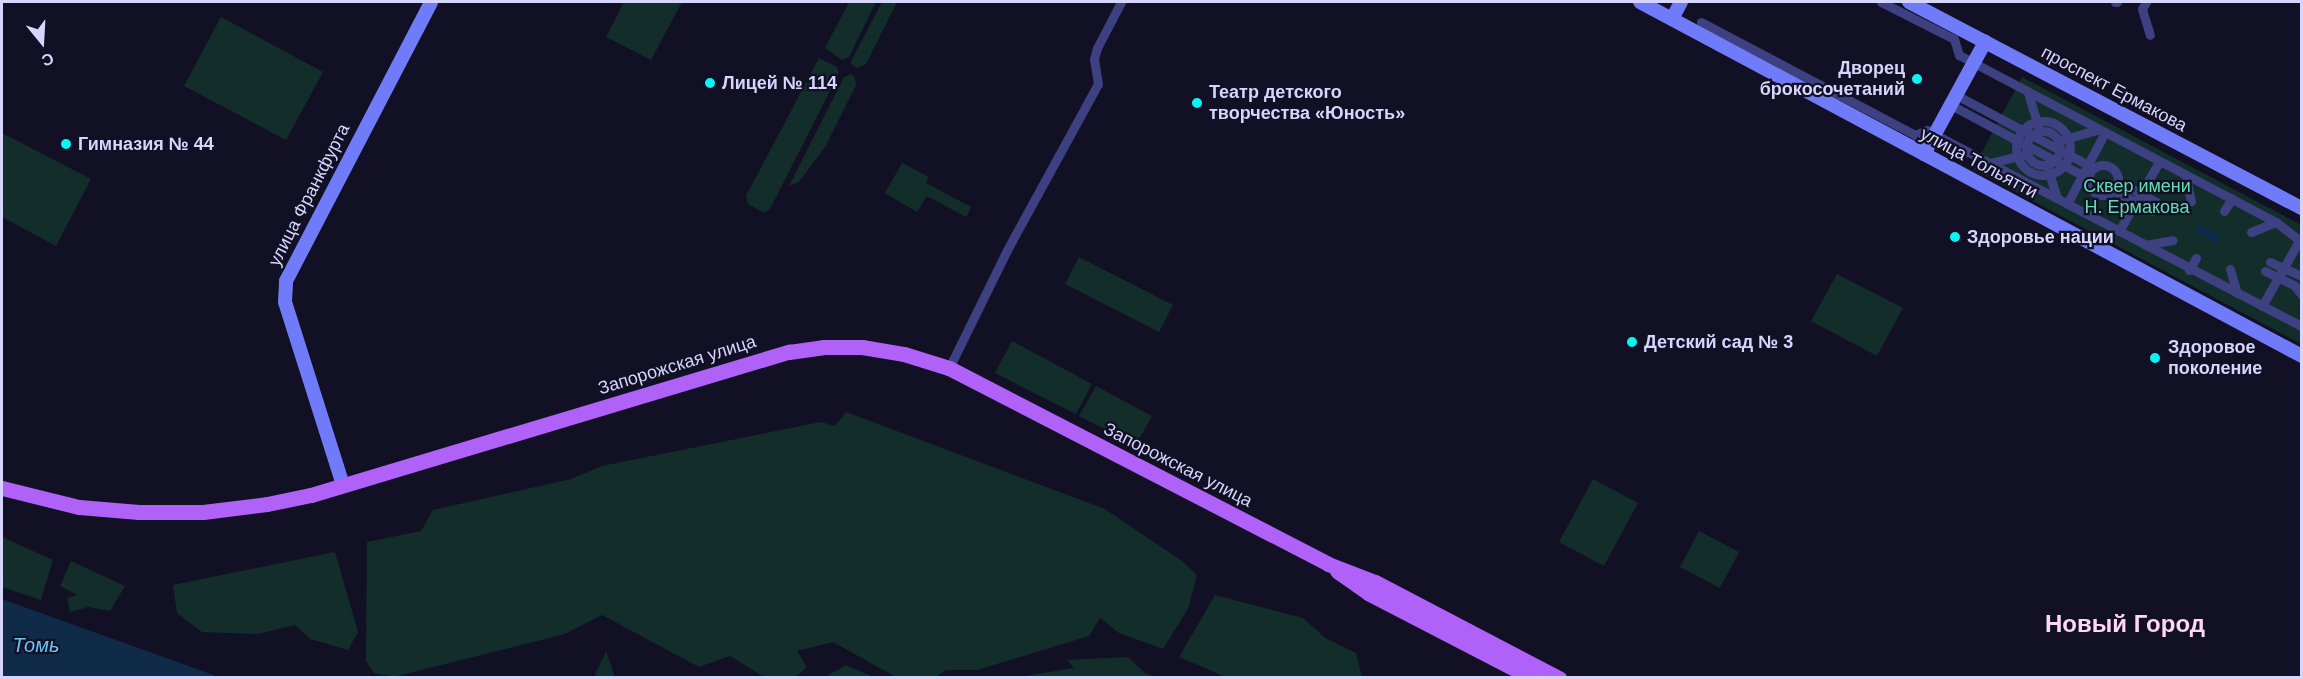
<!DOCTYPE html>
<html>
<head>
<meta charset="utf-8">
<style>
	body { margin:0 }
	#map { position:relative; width:2303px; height:679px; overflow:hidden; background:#111024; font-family:Arial,sans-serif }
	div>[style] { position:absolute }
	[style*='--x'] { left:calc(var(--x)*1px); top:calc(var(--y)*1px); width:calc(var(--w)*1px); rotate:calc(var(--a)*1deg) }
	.green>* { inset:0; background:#132e2a }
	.water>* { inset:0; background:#102b48 }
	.street>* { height:9px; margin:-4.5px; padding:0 4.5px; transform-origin:4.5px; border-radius:4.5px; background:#3d4181 }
	.street>.ring { margin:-4.5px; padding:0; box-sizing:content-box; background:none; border:9px solid #3d4181; border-radius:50% }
	.secondary>* { height:14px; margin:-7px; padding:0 7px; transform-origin:7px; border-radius:7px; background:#707bf9 }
	.primary>* { height:15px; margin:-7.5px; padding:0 7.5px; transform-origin:7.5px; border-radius:7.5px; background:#b061f8 }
	.dots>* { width:16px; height:16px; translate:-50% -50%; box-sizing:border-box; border:3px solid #111024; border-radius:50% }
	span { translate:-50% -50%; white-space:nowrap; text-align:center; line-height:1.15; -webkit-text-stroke:4.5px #111024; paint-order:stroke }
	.poi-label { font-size:18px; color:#d5d5fd; font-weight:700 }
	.right { translate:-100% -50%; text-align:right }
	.left { translate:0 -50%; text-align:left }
	.street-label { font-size:18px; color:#d5d5fd }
	.park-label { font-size:18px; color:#64dbb1 }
	.water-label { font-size:20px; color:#68c4f9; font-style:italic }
	.district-label { font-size:24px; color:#fdd7f3; font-weight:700 }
	.frame { position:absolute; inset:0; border:3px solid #d5d5fd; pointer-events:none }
	.north { position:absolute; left:12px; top:12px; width:60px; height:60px; -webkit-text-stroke:4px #111024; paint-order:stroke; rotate:162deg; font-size:16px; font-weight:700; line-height:24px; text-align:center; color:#d5d5fd }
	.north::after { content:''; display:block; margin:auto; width:21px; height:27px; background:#d5d5fd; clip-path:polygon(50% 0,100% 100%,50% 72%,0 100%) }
</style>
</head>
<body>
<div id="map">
	<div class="green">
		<div style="clip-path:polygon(624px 2px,682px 2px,651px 60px,606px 37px)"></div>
		<div style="clip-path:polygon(849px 2px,876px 2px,849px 57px,842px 60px,825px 48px)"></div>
		<div style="clip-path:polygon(882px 2px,897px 2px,866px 64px,857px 68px,851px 64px,852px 59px)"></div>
		<div style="clip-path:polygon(221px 17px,323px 72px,286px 140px,184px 86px)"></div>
		<div style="clip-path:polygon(819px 58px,837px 67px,839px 73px,770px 209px,764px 213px,748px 204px,746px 196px)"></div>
		<div style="clip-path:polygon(851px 74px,855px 77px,856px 85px,825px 147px,799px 182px,789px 186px,844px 77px)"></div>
		<div style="clip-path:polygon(2022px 77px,2301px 225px,2301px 344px,1973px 169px)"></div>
		<div style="clip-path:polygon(2px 133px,91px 179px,56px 246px,2px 217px)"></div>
		<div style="clip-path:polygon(902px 163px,929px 177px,926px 183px,971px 207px,966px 217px,927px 196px,917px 212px,885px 193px)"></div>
		<div style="clip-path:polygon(1079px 257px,1173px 305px,1159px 332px,1065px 284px)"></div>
		<div style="clip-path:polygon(1837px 274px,1903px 308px,1877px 356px,1811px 321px)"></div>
		<div style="clip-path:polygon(1012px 341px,1092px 384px,1076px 414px,995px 373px)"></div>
		<div style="clip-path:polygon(1096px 386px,1152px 416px,1136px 445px,1079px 416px)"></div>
		<div style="clip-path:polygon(846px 412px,1105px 509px,1182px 561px,1197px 575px,1188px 609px,1163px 649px,1119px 633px,1100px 618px,1089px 636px,977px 670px,946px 670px,935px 677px,896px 677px,833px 642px,797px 651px,807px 667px,796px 677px,764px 677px,730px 656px,699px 667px,602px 615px,565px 634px,393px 677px,374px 673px,366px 661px,367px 542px,421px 531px,433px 510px,571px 479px,602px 466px,821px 422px,835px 426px)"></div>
		<div style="clip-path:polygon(1593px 479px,1638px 503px,1604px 566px,1559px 542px)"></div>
		<div style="clip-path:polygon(1699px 531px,1739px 552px,1720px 588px,1680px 567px)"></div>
		<div style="clip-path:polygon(2px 537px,53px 560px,41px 600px,2px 587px)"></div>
		<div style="clip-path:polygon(335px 552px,358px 632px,348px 650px,310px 639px,295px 625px,258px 634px,202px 632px,177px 613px,173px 585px)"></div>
		<div style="clip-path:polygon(71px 561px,125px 586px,110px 611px,88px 607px,70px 612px,67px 598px,77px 595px,60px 586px)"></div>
		<div style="clip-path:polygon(1215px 595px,1303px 618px,1325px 638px,1356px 653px,1362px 677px,1226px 677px,1179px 657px)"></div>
		<div style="clip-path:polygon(606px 651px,615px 677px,594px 677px)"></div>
		<div style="clip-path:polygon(1128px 657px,1146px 674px,1158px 677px,1019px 677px,1074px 668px,1067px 660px)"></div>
		<div style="clip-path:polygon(846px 665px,873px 677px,874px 677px,825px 677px)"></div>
	</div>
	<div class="water">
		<div style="clip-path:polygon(2200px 224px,2221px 236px,2216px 244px,2195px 232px)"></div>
		<div style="clip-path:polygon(2px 599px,219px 677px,2px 677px)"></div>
	</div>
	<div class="street">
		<div style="--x:1881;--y:2;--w:82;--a:26.9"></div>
		<div style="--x:1954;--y:39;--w:17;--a:73"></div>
		<div style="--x:1959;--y:55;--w:358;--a:27.8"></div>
		<div style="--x:2276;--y:222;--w:33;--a:38"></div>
		<div style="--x:2115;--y:2;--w:2;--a:0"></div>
		<div style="--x:2146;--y:2;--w:8;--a:120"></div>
		<div style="--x:2142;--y:9;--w:27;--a:73"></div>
		<div style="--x:1701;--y:22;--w:242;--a:27.8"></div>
		<div style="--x:1915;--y:135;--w:13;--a:-23"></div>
		<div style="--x:1927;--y:130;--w:8;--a:30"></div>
		<div style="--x:1934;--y:134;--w:415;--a:27.6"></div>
		<div style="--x:2028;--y:93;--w:34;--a:73"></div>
		<div style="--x:1956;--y:95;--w:156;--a:27.9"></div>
		<div style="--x:1951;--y:105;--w:155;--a:28.1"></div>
		<div class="ring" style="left:2016px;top:121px;width:45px;height:45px"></div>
		<div class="ring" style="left:2026px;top:131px;width:25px;height:25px"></div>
		<div style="--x:2065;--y:139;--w:33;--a:-16"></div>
		<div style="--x:1990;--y:163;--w:33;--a:-14"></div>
		<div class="ring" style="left:2088px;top:165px;width:21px;height:21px"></div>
		<div style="--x:2048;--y:170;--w:29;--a:72"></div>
		<div style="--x:2185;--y:175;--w:27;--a:77"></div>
		<div style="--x:2119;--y:182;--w:42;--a:28.4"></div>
		<div style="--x:2114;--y:191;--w:43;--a:27.8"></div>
		<div style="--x:2067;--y:204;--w:79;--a:-62.1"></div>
		<div style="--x:2224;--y:211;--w:15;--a:-58"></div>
		<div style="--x:2119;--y:231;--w:80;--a:-59.9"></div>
		<div style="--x:2251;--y:232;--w:27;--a:-22"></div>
		<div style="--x:2145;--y:245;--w:28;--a:-10"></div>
		<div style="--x:2270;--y:262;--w:35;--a:24"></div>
		<div style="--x:2230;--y:269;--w:25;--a:74"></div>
		<div style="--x:2189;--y:270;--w:14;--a:-60"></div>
		<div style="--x:2265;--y:271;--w:32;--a:26"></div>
		<div style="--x:2294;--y:285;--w:13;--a:51"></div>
		<div style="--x:2262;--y:306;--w:75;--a:-60.4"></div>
		<div style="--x:949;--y:368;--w:131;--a:-63.8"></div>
		<div style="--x:1007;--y:250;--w:189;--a:-61.3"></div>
		<div style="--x:1098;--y:84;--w:25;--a:-99"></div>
		<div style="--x:1094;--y:59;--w:11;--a:-75"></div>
		<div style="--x:1097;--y:48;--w:52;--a:-62.4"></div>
	</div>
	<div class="secondary">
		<div style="--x:1640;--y:2;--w:751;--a:28.14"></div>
		<div style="--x:1909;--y:2;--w:444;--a:27.7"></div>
		<div style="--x:1672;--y:19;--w:19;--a:-62"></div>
		<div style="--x:1924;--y:154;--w:128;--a:-61.4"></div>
		<div style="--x:343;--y:485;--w:192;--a:-107.6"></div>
		<div style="--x:285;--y:302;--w:21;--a:-87"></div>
		<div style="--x:286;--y:281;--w:314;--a:-62.5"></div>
	</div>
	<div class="primary">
		<div style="--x:2;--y:488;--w:79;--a:13.9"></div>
		<div style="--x:79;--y:507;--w:60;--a:4.8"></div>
		<div style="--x:139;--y:512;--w:64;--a:0"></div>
		<div style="--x:203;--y:512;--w:64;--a:-7.1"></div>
		<div style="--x:267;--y:504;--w:45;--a:-11.6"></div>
		<div style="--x:311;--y:495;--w:499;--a:-16.7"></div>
		<div style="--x:789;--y:352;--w:34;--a:-8"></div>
		<div style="--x:823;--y:347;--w:39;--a:0"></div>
		<div style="--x:862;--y:347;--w:43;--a:9.5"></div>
		<div style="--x:904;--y:354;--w:47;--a:17.3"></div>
		<div style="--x:949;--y:368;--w:427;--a:27.3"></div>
		<div style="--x:1328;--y:564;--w:50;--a:21"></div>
		<div style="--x:1375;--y:582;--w:208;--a:27.6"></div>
		<div style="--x:1337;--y:571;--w:38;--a:35"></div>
		<div style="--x:1368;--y:593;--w:185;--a:27.4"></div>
	</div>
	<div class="dots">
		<div style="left:1917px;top:79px;background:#0af4f4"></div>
		<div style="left:710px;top:83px;background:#0af4f4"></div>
		<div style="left:1197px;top:103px;background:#0af4f4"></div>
		<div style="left:66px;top:144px;background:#0af4f4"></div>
		<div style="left:1955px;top:237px;background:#0af4f4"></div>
		<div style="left:1632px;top:342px;background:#0af4f4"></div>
		<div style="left:2155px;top:358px;background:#0af4f4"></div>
	</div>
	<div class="poi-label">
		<span class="right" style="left:1905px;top:79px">Дворец<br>брокосочетаний</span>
		<span class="left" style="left:722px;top:83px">Лицей № 114</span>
		<span class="left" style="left:1209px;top:103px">Театр детского<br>творчества «Юность»</span>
		<span class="left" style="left:78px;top:144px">Гимназия № 44</span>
		<span class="left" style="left:1967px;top:237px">Здоровье нации</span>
		<span class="left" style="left:1644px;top:342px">Детский сад № 3</span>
		<span class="left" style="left:2168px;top:358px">Здоровое<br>поколение</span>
	</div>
	<div class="street-label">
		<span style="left:2114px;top:89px;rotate:28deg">проспект Ермакова</span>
		<span style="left:1979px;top:163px;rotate:28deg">улица Тольятти</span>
		<span style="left:309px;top:195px;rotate:-63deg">улица Франкфурта</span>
		<span style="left:677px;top:365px;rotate:-17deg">Запорожская улица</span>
		<span style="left:1178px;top:465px;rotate:27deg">Запорожская улица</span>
	</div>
	<div class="park-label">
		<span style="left:2137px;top:197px">Сквер имени<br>Н. Ермакова</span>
	</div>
	<div class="water-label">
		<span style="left:36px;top:645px">Томь</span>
	</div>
	<div class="district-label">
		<span style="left:2125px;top:624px">Новый Город</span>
	</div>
	<div class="frame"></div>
	<div class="north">С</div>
</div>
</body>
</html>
